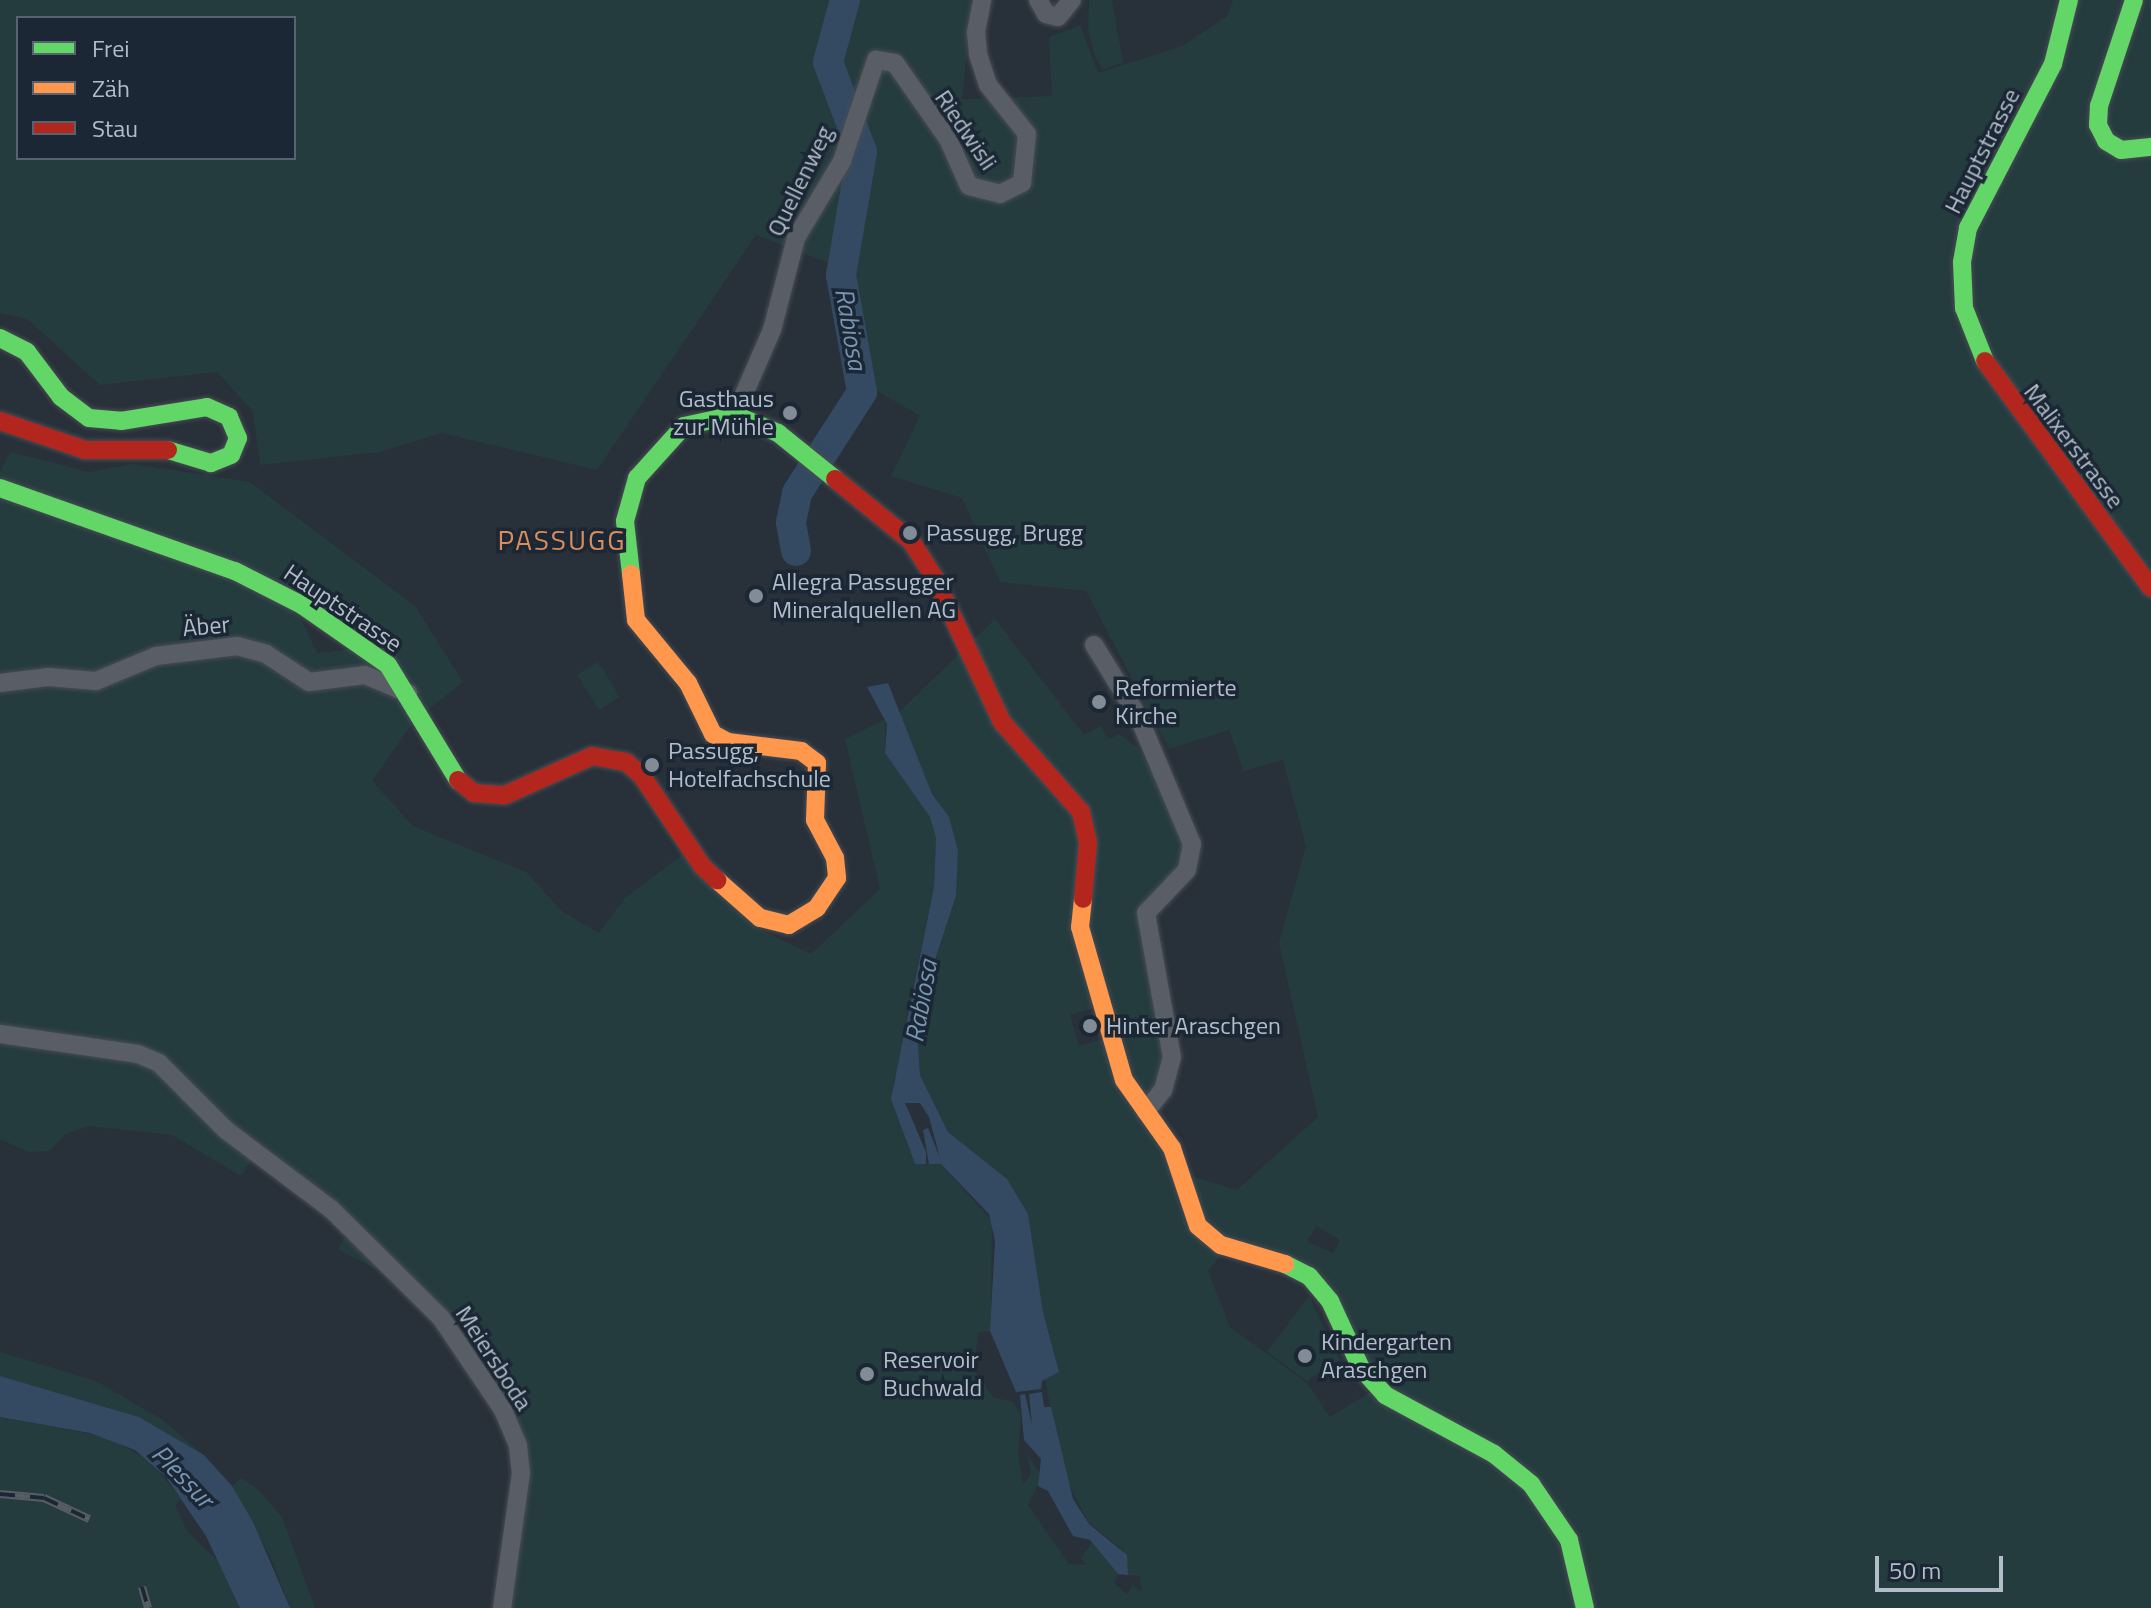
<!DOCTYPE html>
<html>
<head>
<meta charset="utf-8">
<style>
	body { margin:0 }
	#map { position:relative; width:2151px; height:1608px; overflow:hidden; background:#283039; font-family:"Titillium Web",sans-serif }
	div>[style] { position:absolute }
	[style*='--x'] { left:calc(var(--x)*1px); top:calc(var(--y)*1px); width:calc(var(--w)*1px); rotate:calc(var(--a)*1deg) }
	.green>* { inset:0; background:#253c3f }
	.water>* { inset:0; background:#344a63 }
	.river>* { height:30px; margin:-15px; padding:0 15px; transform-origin:15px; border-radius:15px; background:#344a63 }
	.roads { filter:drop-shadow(0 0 2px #474c53) drop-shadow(0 0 2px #474c53) }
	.street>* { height:18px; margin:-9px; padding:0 9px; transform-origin:9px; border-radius:9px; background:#595e66 }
	.fast>* { height:18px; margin:-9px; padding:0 9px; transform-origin:9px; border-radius:9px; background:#63d668 }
	.slow>* { height:18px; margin:-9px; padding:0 9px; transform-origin:9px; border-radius:9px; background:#ff974d }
	.jam>* { height:18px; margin:-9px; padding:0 9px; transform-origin:9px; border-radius:9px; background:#b3261e }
	.rail>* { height:8px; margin-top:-4px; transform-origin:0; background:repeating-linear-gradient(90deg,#1b2734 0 15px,#575d64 0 30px); box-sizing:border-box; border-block:2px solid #575d64 }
	.dots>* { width:22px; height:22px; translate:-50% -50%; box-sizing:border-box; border:4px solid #1b2734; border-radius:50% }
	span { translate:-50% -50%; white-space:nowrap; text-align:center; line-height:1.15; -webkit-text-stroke:7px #1b2734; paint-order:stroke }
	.street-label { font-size:24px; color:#b2bdca }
	.poi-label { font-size:24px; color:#b2bdca }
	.right { translate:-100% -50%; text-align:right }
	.left { translate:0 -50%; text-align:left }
	.water-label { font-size:26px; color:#7895b3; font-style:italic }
	.quarter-label { font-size:28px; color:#db8c5c; letter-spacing:2px }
	.legend { position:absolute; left:16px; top:16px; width:280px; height:144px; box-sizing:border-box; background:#1b2734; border:2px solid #576370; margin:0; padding:10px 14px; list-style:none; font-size:24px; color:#b2bdca }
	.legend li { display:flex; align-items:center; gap:16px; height:40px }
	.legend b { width:40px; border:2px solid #576370 }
	.scale { position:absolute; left:1875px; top:1556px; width:128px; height:36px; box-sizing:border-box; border:4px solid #b2bdca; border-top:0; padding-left:10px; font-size:24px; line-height:28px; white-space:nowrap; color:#b2bdca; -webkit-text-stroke:6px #1b2734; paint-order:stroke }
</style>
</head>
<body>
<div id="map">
	<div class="green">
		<div style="clip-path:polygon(evenodd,0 0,972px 0,962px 99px,1052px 96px,1049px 37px,1080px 25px,1098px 73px,1182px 46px,1227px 16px,1233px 0,2151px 0,2151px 1608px,502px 1608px,520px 1461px,460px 1343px,386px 1275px,338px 1249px,350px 1228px,256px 1153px,241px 1176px,172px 1135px,88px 1126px,66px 1134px,50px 1151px,28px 1152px,0 1139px,0 471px,11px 452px,90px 472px,133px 464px,250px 482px,415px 606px,463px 682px,414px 721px,372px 781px,413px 826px,526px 872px,563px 912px,599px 933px,625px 898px,682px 855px,759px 929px,811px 954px,880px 889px,845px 739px,885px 719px,885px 753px,930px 816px,936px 838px,934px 887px,904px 1029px,901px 1066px,893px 1081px,906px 1141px,915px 1163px,941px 1164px,992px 1221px,991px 1325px,990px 1331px,978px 1333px,974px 1370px,993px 1397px,1013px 1402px,1021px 1415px,1018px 1452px,1023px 1484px,1031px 1474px,1027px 1454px,1042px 1477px,1028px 1505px,1069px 1564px,1086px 1565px,1081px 1558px,1092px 1543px,1118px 1574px,1114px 1583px,1127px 1594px,1133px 1585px,1141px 1591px,1140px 1576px,1128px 1575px,1123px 1550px,1088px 1522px,1062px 1470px,1045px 1379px,1059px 1372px,1043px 1312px,1028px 1214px,1007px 1179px,948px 1132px,920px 1075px,918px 1045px,936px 958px,956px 896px,958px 850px,949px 818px,932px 794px,898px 713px,995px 619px,1084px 735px,1101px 726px,1109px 739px,1119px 734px,1138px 748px,1193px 849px,1153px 902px,1172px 1042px,1145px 1112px,1181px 1173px,1237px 1190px,1318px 1117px,1279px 943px,1306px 846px,1283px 760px,1244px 771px,1229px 730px,1169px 749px,1086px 591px,1000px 582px,962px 498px,891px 476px,920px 416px,854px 377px,829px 263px,756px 235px,597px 470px,442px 433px,380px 452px,260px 465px,253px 411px,217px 372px,100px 385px,27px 319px,0 313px,0 0,18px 18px,294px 18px,294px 158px,18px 158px,18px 18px,0 0,298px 613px,351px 649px,317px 653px,298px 613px,0 0,1100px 1006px,1110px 1037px,1079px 1046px,1070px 1015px,1100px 1006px,0 0,1316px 1226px,1340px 1240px,1333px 1253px,1307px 1242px,1316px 1226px,0 0,1227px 1248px,1324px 1292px,1377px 1388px,1330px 1417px,1307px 1383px,1230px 1327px,1208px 1271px,1227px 1248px)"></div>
		<div style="clip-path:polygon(1089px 0,1112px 0,1123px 63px,1102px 69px,1095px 56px,1088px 30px)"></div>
		<div style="clip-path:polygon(598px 662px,620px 697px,599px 710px,577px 675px)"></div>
		<div style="clip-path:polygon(1309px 1296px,1340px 1360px,1307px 1381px,1267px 1352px)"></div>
		<div style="clip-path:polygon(0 1352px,96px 1381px,161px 1419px,204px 1455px,139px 1417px,0 1376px)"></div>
		<div style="clip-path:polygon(0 1417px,107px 1437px,150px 1461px,181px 1499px,175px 1505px,187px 1531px,220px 1563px,240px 1608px,0 1608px)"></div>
		<div style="clip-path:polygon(241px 1478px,259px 1490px,282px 1517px,315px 1608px,290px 1608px,271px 1558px,232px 1486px)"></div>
	</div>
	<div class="water">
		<div style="clip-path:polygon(888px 683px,932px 794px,949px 817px,958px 850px,956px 896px,936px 957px,918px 1045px,920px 1075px,948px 1132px,1007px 1179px,1028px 1214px,1043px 1312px,1059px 1372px,1042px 1381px,1041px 1389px,1016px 1392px,990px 1331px,995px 1241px,989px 1214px,941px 1164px,929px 1164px,923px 1130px,928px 1128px,940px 1158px,929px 1117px,920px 1103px,905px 1103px,926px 1152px,926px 1164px,915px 1164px,891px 1099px,934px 887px,936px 838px,930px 817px,885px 753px,887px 724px,867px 687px)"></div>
		<div style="clip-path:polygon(0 1376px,139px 1417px,204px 1455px,232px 1486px,253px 1522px,290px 1608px,240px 1608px,206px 1536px,166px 1477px,135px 1450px,90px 1433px,0 1417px)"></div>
		<div style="clip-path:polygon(1042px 1392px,1044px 1407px,1051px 1407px,1073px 1499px,1089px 1524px,1127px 1555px,1128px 1575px,1118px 1574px,1090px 1540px,1073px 1536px,1048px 1491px,1038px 1486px,1041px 1459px,1024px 1440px,1020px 1395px,1025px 1394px,1032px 1425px,1029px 1394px)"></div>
	</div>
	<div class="river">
		<div style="--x:796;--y:551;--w:29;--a:-100"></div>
		<div style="--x:791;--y:522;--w:30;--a:-78"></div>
		<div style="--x:797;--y:493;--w:120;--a:-57.2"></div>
		<div style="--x:862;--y:392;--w:119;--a:-100.2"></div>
		<div style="--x:841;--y:275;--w:125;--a:-80.3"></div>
		<div style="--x:862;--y:152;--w:96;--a:-110.7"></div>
		<div style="--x:828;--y:62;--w:64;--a:-74.7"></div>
	</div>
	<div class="roads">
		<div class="street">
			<div style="--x:1038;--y:0;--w:16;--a:60"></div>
			<div style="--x:1046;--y:14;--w:12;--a:14"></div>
			<div style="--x:1058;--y:17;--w:22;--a:-51"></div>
			<div style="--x:735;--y:415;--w:93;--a:-66.5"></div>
			<div style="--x:772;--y:330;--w:95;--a:-75.4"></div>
			<div style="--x:796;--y:238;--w:90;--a:-59.1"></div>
			<div style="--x:842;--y:161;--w:107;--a:-71.4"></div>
			<div style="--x:876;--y:60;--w:19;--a:9"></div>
			<div style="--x:895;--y:63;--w:93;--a:55.1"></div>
			<div style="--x:948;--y:139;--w:51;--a:65.9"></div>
			<div style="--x:969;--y:186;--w:32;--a:14"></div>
			<div style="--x:1000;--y:194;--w:25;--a:-27"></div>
			<div style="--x:1022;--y:183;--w:49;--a:-84.2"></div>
			<div style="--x:1027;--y:134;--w:63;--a:-128.5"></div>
			<div style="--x:988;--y:85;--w:33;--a:-108"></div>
			<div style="--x:978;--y:54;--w:22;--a:-95"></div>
			<div style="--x:976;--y:32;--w:33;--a:-79"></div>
			<div style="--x:1094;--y:645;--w:86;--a:58.3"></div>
			<div style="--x:1139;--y:718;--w:137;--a:67.2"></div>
			<div style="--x:1192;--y:844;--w:26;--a:101"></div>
			<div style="--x:1187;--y:870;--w:59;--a:133.6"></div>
			<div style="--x:1146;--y:913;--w:146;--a:79.8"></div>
			<div style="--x:1172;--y:1057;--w:34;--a:105"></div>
			<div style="--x:1163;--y:1090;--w:28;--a:129"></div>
			<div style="--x:0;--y:683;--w:48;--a:-7.1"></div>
			<div style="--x:48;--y:677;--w:48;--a:4.8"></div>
			<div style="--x:96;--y:681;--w:65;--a:-22.6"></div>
			<div style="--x:156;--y:656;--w:82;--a:-7"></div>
			<div style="--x:237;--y:646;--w:30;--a:15"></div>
			<div style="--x:266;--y:654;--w:51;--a:33.1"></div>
			<div style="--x:309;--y:682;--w:56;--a:-7.1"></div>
			<div style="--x:365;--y:675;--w:47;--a:22.7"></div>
			<div style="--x:0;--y:1034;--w:139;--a:8.2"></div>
			<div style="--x:138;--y:1054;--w:23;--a:23"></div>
			<div style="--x:159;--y:1063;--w:95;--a:45"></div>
			<div style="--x:226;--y:1130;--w:131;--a:37"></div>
			<div style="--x:331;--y:1209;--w:155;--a:44.7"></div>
			<div style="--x:441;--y:1318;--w:111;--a:56"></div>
			<div style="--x:503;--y:1410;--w:39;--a:67"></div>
			<div style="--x:518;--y:1446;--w:27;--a:84"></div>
			<div style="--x:521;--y:1473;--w:136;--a:98"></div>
		</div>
		<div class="fast">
			<div style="--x:2134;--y:0;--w:112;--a:108.3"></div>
			<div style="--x:2099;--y:106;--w:19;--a:93"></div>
			<div style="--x:2098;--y:125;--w:18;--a:63"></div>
			<div style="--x:2106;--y:141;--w:17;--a:31"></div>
			<div style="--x:2121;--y:150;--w:30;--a:-6"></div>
			<div style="--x:0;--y:338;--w:30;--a:27"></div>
			<div style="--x:27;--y:352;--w:56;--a:52.9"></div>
			<div style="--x:61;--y:397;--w:35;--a:37"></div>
			<div style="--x:89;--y:418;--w:32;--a:5"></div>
			<div style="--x:121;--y:421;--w:87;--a:-9.2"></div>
			<div style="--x:207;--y:407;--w:24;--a:24"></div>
			<div style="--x:229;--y:417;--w:23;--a:67"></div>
			<div style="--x:238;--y:438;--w:18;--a:112"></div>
			<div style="--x:231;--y:455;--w:22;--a:158"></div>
			<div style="--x:211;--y:463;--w:45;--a:-163.2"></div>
			<div style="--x:1985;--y:361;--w:57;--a:-111.6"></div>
			<div style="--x:1964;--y:308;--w:46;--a:-92.5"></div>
			<div style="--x:1962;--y:262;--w:35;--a:-80"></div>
			<div style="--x:1968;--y:228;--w:185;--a:-62.6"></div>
			<div style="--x:2053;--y:64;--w:66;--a:-76"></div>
			<div style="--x:0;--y:488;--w:249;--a:19.5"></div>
			<div style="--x:235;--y:571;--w:75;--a:26.9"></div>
			<div style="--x:302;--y:605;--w:105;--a:34.9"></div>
			<div style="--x:388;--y:665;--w:135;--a:58.7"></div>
			<div style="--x:631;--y:574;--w:53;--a:-96.5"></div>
			<div style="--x:625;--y:521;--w:45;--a:-74.4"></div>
			<div style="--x:637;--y:478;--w:70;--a:-47.9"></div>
			<div style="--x:684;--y:426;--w:52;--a:-12.2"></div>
			<div style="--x:735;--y:415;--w:47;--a:22.7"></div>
			<div style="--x:778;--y:433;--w:73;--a:38.9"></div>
			<div style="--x:1285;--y:1264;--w:27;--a:27"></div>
			<div style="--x:1309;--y:1276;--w:33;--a:50"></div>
			<div style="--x:1330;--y:1301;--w:74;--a:65.2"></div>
			<div style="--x:1361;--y:1368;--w:36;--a:48"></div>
			<div style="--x:1385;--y:1395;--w:124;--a:28.4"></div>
			<div style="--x:1494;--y:1454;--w:48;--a:39"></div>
			<div style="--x:1531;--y:1484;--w:68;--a:55.8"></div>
			<div style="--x:1569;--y:1540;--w:70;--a:76.8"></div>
		</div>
		<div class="slow">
			<div style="--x:631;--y:574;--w:46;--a:83.8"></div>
			<div style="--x:636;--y:620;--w:82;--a:50.5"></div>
			<div style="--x:688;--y:683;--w:57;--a:63.9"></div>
			<div style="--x:713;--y:734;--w:17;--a:28"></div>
			<div style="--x:728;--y:742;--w:74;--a:7"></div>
			<div style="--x:801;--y:751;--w:20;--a:37"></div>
			<div style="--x:817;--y:763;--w:57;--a:92"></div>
			<div style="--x:815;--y:820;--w:43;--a:62.2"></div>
			<div style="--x:835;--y:858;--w:20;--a:84"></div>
			<div style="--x:837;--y:878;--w:36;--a:124"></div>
			<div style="--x:817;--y:908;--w:33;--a:149"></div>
			<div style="--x:789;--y:925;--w:30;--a:-166"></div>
			<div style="--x:760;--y:918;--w:57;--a:-138.5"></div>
			<div style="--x:1083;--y:899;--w:28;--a:96"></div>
			<div style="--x:1080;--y:927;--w:159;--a:74"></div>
			<div style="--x:1124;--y:1080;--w:83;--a:54.8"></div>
			<div style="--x:1172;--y:1148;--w:82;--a:71.6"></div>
			<div style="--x:1198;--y:1226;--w:30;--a:40"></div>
			<div style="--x:1221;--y:1245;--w:67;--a:16.5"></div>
		</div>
		<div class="jam">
			<div style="--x:1985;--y:361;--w:281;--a:53.8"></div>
			<div style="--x:0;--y:421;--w:90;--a:18.8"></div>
			<div style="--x:85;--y:450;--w:83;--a:0"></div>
			<div style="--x:835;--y:479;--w:98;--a:39.2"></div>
			<div style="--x:911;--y:541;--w:43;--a:57.4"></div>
			<div style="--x:934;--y:577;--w:160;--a:64.9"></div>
			<div style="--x:1002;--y:722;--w:120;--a:48.7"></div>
			<div style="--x:1081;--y:812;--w:32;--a:77"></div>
			<div style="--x:1088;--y:843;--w:56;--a:95.1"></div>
			<div style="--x:458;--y:780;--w:21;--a:39"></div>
			<div style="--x:474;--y:793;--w:31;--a:4"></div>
			<div style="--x:505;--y:795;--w:95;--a:-24.1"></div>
			<div style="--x:592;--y:756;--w:35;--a:10"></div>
			<div style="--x:626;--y:762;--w:21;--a:41"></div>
			<div style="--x:642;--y:776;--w:108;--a:56.3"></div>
			<div style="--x:702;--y:866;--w:21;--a:43"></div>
		</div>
	</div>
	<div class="rail">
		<div style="--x:0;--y:1494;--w:44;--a:5.2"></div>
		<div style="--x:44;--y:1498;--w:50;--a:25"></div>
		<div style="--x:142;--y:1587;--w:22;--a:74"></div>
	</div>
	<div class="dots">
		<div style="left:790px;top:413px;background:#828c97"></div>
		<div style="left:910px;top:533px;background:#828c97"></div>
		<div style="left:756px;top:596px;background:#828c97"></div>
		<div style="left:1099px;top:702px;background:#828c97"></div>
		<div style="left:652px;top:765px;background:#828c97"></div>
		<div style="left:1090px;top:1026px;background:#828c97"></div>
		<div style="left:1305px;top:1356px;background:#828c97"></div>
		<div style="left:867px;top:1374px;background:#828c97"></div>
	</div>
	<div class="street-label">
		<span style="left:966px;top:130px;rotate:56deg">Riedwisli</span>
		<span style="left:1982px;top:151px;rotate:-63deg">Hauptstrasse</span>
		<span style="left:800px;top:181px;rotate:-64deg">Quellenweg</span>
		<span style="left:2074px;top:446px;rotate:53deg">Malixerstrasse</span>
		<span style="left:343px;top:608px;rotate:34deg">Hauptstrasse</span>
		<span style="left:206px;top:626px;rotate:-5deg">Äber</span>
		<span style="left:494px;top:1358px;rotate:57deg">Meiersboda</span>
	</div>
	<div class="poi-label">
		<span class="right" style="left:774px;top:413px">Gasthaus<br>zur Mühle</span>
		<span class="left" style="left:926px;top:533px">Passugg, Brugg</span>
		<span class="left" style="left:772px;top:596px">Allegra Passugger<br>Mineralquellen AG</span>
		<span class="left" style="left:1115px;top:702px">Reformierte<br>Kirche</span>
		<span class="left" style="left:668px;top:765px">Passugg,<br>Hotelfachschule</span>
		<span class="left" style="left:1106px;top:1026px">Hinter Araschgen</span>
		<span class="left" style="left:1321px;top:1356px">Kindergarten<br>Araschgen</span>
		<span class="left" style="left:883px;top:1374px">Reservoir<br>Buchwald</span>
	</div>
	<div class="water-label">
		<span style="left:851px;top:329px;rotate:80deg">Rabiosa</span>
		<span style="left:921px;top:1001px;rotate:-80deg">Rabiosa</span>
		<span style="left:183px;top:1476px;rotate:46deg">Plessur</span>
	</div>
	<div class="quarter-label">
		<span style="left:562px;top:540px">PASSUGG</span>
	</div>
	<ul class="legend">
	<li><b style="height:10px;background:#63d668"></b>Frei</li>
	<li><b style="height:10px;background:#ff974d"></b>Zäh</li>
	<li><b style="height:10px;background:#b3261e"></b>Stau</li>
	</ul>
	<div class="scale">50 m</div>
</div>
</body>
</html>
